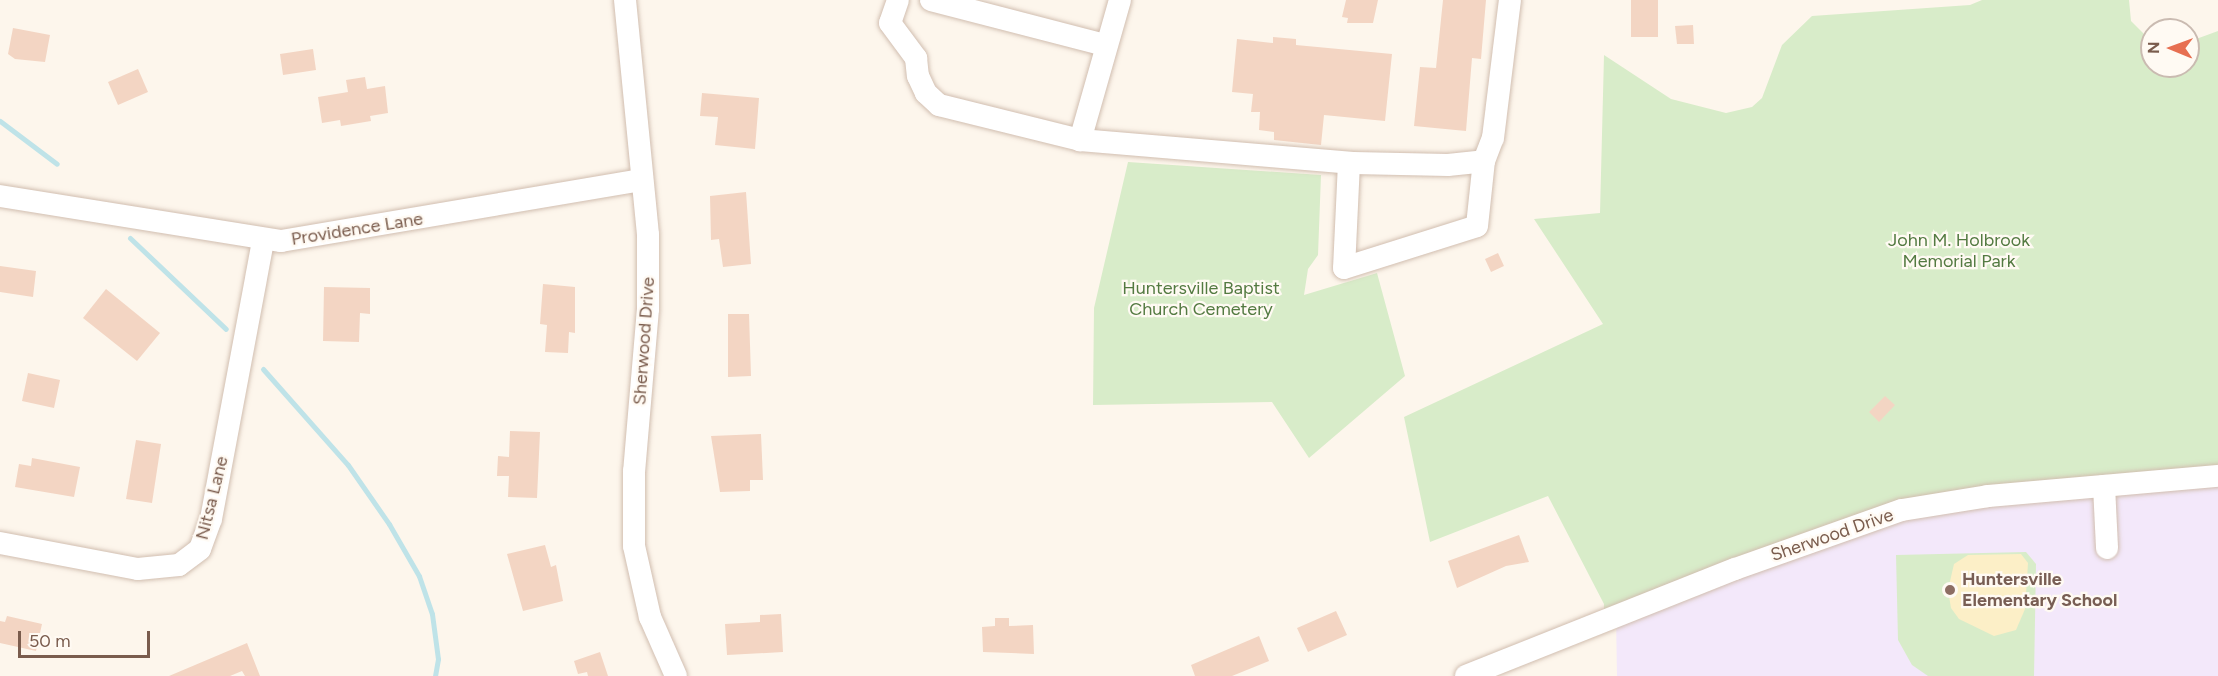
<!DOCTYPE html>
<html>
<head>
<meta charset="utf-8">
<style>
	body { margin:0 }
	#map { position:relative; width:2218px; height:676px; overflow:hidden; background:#fdf6ec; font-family:Figtree,sans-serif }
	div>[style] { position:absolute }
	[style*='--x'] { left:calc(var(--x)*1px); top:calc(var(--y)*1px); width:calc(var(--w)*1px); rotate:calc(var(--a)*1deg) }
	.education>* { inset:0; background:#f3e8fa }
	.green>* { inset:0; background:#d8ecc9 }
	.sand>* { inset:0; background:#fcefc7 }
	.stream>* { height:5px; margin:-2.5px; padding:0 2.5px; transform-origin:2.5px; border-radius:2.5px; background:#bfe3e8 }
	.building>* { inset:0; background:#f3d5c3 }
	.roads { filter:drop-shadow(0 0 2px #d1beb0) drop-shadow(0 0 2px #d1beb0) }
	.minor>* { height:22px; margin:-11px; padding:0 11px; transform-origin:11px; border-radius:11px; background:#fff }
	.dots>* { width:16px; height:16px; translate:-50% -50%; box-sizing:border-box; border:3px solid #fffaf3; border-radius:50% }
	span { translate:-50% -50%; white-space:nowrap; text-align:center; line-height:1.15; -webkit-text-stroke:4.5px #fffaf3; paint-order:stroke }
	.street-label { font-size:18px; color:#7a5c4d }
	.park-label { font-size:18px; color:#537a41 }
	.education-label { font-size:18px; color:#785e54; font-weight:700 }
	.left { translate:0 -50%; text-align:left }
	.north { position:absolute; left:2140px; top:18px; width:60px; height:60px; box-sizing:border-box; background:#fffaf3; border:2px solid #cabbb1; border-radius:50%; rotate:271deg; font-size:16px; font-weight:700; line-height:24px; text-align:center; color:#7a5c4d }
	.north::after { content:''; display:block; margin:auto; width:21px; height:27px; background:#e76f51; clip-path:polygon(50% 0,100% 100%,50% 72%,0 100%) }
	.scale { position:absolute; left:18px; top:631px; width:132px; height:27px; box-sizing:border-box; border:3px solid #7a5c4d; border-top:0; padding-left:8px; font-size:18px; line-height:21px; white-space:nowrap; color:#7a5c4d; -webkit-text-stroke:4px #fffaf3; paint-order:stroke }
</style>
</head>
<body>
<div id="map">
	<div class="education">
		<div style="clip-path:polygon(2218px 476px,2218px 676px,1617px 676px,1616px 617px,1874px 518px)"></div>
	</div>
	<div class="green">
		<div style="clip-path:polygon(1982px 0,2129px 0,2131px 21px,2152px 42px,2152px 66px,2188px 66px,2188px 42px,2218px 31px,2218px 476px,1947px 501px,1604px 621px,1604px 604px,1548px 496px,1430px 542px,1404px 417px,1603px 324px,1534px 219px,1600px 213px,1604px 55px,1671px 99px,1726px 113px,1752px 107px,1762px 98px,1782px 45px,1812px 16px,1970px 5px)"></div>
		<div style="clip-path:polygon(1128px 162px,1321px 175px,1318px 255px,1308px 269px,1304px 295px,1377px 273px,1405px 376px,1309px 458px,1272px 402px,1093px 405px,1094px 308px)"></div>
		<div style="clip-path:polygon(2026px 552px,2036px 564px,2034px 676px,1928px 676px,1912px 665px,1898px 640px,1896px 555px)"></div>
	</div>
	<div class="sand">
		<div style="clip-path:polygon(2021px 554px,2028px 563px,2025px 609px,2016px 630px,1994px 636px,1959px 619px,1951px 608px,1948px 590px,1954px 564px,1968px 555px)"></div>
	</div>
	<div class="stream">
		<div style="--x:0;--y:121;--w:71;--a:37"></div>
		<div style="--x:130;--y:238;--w:132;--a:43.5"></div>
		<div style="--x:263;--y:369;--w:128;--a:48.5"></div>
		<div style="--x:348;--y:465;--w:72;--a:55.2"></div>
		<div style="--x:389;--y:524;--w:60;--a:60"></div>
		<div style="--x:419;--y:576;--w:40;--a:71.1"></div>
		<div style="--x:432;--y:614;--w:45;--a:82.4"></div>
		<div style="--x:438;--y:659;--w:17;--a:100"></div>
	</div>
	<div class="building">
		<div style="clip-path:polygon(1346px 0,1378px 0,1373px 23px,1347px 23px,1348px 18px,1342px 17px)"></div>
		<div style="clip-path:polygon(1443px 0,1486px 0,1481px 59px,1472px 58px,1466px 131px,1414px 126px,1420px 67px,1436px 68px)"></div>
		<div style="clip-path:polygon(1631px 0,1658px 0,1658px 37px,1631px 37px)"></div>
		<div style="clip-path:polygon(1693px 25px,1694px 44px,1677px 44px,1675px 26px)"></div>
		<div style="clip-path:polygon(13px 28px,50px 35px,45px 62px,15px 59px,8px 54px)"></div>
		<div style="clip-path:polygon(1273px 37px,1296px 39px,1296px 45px,1392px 54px,1385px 121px,1324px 115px,1321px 145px,1274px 140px,1274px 132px,1259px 130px,1260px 112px,1251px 112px,1253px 94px,1232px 92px,1237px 39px,1273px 43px)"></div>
		<div style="clip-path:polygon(313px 49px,316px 70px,283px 75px,280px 54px)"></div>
		<div style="clip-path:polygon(138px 69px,148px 92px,118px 105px,108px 82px)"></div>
		<div style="clip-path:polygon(365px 77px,367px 89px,385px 86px,388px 113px,370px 116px,371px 121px,341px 126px,340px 120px,322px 123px,318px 97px,348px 92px,346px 80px)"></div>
		<div style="clip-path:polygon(702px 93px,759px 98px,755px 149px,715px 145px,718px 117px,700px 116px)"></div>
		<div style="clip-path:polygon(746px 192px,751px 264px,723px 267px,719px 239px,711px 240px,710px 196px)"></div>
		<div style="clip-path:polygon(1498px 253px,1504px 266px,1491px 272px,1485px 259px)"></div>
		<div style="clip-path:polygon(0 266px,36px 271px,33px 297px,0 292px)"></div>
		<div style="clip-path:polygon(543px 284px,575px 287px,575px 333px,569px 332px,568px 353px,545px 352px,547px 325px,540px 324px)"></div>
		<div style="clip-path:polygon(324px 287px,370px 288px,370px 314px,360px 313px,359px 342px,323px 341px)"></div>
		<div style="clip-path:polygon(106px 289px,160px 333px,137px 361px,83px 318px)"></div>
		<div style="clip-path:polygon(728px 314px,749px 314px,751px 376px,728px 377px)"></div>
		<div style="clip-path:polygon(28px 373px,60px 380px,54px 408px,22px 401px)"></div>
		<div style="clip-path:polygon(1885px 396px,1895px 405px,1879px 422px,1869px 412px)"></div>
		<div style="clip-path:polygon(510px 431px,540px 432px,537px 498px,508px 497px,509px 476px,497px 476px,498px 456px,509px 457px)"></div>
		<div style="clip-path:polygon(761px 434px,763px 480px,750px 480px,750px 491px,720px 492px,711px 436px)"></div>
		<div style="clip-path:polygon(136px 440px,161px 444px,152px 503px,126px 499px)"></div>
		<div style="clip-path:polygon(32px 458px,80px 467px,74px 497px,15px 487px,19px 464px,31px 466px)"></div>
		<div style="clip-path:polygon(1519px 535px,1529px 562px,1506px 566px,1457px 588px,1448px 561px)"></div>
		<div style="clip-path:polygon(545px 545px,551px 567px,556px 565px,563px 601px,523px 611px,507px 554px)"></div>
		<div style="clip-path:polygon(1336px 611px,1347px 635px,1308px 652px,1297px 628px)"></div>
		<div style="clip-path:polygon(781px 614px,783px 652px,727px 655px,725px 624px,760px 622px,760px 615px)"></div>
		<div style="clip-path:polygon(7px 616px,42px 624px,36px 651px,0 643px,0 621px,5px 622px)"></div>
		<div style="clip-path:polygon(995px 618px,1009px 618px,1009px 626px,1033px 625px,1034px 654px,983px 652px,982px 627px,995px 626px)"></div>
		<div style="clip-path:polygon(1259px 636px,1269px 661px,1232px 676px,1195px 676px,1191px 665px)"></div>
		<div style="clip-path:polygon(247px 643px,260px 676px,245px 676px,242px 671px,230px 676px,169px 676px)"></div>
		<div style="clip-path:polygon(600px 652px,608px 676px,588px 676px,587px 672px,578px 674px,574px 661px)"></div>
	</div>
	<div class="roads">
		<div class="minor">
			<div style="--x:625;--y:0;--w:236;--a:84.4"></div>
			<div style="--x:648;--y:235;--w:74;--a:90"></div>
			<div style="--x:648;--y:309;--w:163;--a:94.9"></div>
			<div style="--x:634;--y:471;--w:75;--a:90"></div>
			<div style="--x:634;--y:546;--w:73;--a:77.3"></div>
			<div style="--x:650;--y:617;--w:64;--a:66.2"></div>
			<div style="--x:898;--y:0;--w:24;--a:109"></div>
			<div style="--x:890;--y:23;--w:44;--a:53.4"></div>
			<div style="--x:916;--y:58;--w:18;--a:84"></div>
			<div style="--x:918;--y:76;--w:19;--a:65"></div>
			<div style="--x:926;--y:93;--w:18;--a:43"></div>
			<div style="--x:939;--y:105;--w:145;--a:13.9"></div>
			<div style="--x:931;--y:0;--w:180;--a:14.5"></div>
			<div style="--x:1120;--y:0;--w:146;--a:105.9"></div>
			<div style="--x:1080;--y:140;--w:274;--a:4.8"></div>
			<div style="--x:1353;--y:163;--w:95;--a:1.2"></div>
			<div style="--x:1448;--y:165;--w:36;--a:-6"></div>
			<div style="--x:1484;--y:161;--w:25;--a:-69"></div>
			<div style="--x:1493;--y:138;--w:139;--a:-83"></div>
			<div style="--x:1349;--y:163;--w:105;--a:92.7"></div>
			<div style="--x:1344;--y:268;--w:139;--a:-17.5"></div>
			<div style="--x:1477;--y:226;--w:65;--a:-83.9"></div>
			<div style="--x:0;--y:196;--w:285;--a:9.1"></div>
			<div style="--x:281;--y:241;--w:366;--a:-9.6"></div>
			<div style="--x:2104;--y:486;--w:62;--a:87.2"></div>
			<div style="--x:0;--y:543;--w:140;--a:10.7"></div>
			<div style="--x:138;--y:569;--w:41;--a:-5.6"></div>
			<div style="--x:179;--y:565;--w:26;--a:-37"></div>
			<div style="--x:200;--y:549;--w:32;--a:-70"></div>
			<div style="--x:211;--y:519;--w:283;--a:-79.4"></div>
			<div style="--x:1466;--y:676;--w:289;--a:-21.7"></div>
			<div style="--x:1735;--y:569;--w:177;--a:-19.5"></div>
			<div style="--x:1902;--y:510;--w:87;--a:-9.2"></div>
			<div style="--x:1988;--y:496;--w:231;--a:-5"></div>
		</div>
	</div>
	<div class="dots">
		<div style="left:1950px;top:590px;background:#8d6e63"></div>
	</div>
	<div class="street-label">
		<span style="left:357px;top:229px;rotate:-9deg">Providence Lane</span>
		<span style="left:644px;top:341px;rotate:-86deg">Sherwood Drive</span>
		<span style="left:212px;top:498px;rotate:-76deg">Nitsa Lane</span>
		<span style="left:1832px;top:535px;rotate:-19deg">Sherwood Drive</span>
	</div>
	<div class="park-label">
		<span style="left:1959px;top:251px">John M. Holbrook<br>Memorial Park</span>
		<span style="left:1201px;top:299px">Huntersville Baptist<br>Church Cemetery</span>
	</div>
	<div class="education-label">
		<span class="left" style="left:1962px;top:590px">Huntersville<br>Elementary School</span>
	</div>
	<div class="north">N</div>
	<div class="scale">50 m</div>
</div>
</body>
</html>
